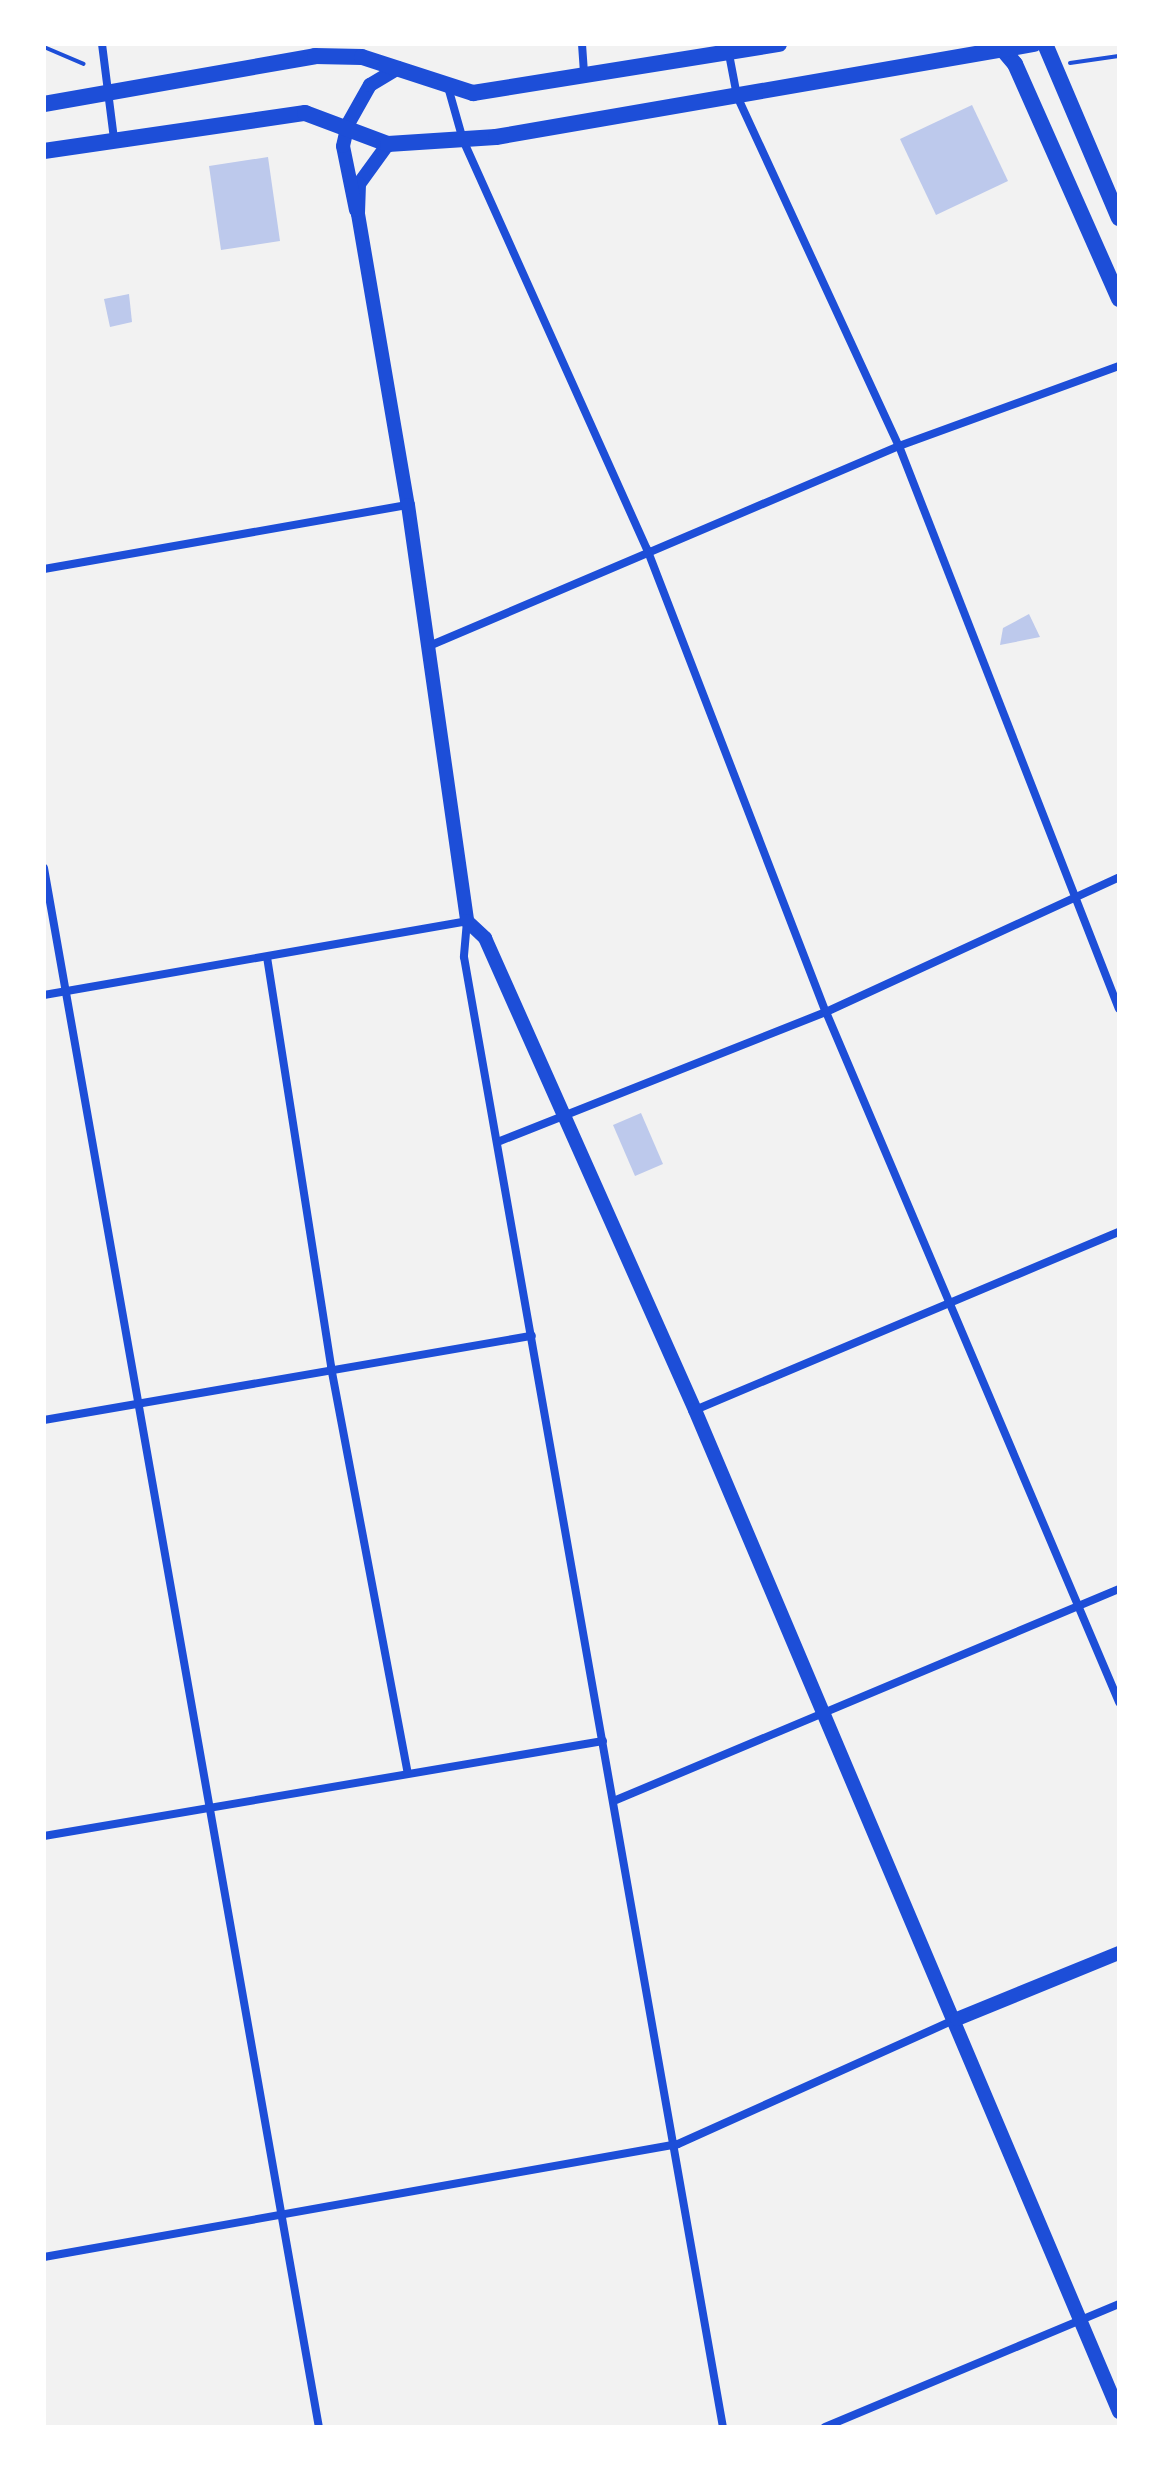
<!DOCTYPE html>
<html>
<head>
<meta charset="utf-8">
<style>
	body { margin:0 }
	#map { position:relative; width:1163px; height:2471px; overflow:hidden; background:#f2f2f2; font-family:"Alegreya Sans",sans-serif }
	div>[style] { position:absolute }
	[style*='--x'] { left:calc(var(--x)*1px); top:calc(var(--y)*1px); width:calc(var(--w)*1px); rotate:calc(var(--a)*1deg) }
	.building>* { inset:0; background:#bdc9ec }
	.path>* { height:4px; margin:-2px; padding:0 2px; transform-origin:2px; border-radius:2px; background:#1d4ed8 }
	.minor>* { height:8px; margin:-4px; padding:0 4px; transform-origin:4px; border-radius:4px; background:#1d4ed8 }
	.tertiary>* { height:14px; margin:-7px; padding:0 7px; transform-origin:7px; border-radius:7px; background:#1d4ed8 }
	.secondary>* { height:16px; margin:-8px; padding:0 8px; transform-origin:8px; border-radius:8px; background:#1d4ed8 }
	span { translate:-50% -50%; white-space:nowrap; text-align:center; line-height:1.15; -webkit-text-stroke:7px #fff; paint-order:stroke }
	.frame { position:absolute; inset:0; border:46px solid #fff; pointer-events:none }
</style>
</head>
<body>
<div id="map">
	<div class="building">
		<div style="clip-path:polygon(972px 105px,1008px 181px,936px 215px,900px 139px)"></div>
		<div style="clip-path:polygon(268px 157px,280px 241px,221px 250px,209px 166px)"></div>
		<div style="clip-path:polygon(129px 294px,132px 322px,110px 327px,104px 299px)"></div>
		<div style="clip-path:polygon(1029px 614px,1040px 637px,1000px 645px,1003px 628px)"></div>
		<div style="clip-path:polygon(641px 1113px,663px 1164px,635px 1176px,613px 1125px)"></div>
	</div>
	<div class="path">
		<div style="--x:44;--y:47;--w:43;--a:23"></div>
		<div style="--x:1070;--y:63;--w:49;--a:-8.1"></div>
	</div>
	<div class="minor">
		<div style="--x:102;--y:44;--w:96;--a:82.8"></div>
		<div style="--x:582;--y:44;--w:31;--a:86"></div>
		<div style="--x:729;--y:54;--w:43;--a:79.2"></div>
		<div style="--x:737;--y:96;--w:386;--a:65.2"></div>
		<div style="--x:899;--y:446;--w:604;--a:68.66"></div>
		<div style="--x:448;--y:87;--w:55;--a:74.2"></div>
		<div style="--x:463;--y:140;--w:448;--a:65.8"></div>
		<div style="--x:647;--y:549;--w:496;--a:68.9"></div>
		<div style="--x:826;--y:1012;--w:750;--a:66.99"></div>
		<div style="--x:44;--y:569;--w:370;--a:-10"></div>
		<div style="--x:429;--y:646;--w:511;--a:-23.05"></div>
		<div style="--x:899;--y:446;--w:234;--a:-20"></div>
		<div style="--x:44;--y:868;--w:1583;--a:80"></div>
		<div style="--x:267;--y:957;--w:415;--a:81.1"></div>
		<div style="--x:331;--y:1367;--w:413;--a:79.3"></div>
		<div style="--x:44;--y:995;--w:429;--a:-9.9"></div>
		<div style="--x:467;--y:921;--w:36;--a:95"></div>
		<div style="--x:464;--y:957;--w:1493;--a:80.01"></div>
		<div style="--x:500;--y:1141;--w:351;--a:-21.6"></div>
		<div style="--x:826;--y:1012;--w:323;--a:-24.7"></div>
		<div style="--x:695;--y:1410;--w:460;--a:-22.8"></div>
		<div style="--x:44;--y:1420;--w:495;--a:-9.8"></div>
		<div style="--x:616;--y:1800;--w:545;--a:-22.76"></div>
		<div style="--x:44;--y:1836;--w:567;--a:-9.65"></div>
		<div style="--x:44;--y:2257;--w:644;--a:-10.11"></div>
		<div style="--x:678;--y:2144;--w:305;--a:-24.2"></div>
		<div style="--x:825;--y:2427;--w:319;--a:-22.7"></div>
	</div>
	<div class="tertiary">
		<div style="--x:388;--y:144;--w:49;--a:125.9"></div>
		<div style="--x:359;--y:184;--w:30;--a:92"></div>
		<div style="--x:358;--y:214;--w:295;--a:80.3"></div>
		<div style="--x:408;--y:505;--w:420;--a:81.9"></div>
		<div style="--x:467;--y:921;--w:25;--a:43"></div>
		<div style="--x:485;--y:938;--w:517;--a:66.01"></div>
		<div style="--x:695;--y:1410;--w:1088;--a:67.06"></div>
		<div style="--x:356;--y:210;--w:65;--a:-101.5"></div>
		<div style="--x:343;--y:146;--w:23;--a:-77"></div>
		<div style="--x:348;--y:124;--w:45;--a:-60.6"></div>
		<div style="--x:370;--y:85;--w:33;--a:-31"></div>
		<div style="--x:957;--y:2019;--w:175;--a:-22.2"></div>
	</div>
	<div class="secondary">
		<div style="--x:1045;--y:44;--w:189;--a:67"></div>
		<div style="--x:999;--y:45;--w:25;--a:50"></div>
		<div style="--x:1015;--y:64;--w:257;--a:66.1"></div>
		<div style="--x:44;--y:104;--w:275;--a:-10"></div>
		<div style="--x:315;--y:56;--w:47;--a:1.2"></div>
		<div style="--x:362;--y:57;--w:117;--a:18"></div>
		<div style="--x:473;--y:93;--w:310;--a:-9.1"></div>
		<div style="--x:44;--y:151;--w:264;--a:-8.3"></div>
		<div style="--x:305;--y:113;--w:89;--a:20.5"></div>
		<div style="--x:388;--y:144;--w:108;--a:-3.7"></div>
		<div style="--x:496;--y:137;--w:546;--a:-9.81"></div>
	</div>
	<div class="frame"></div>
</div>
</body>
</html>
